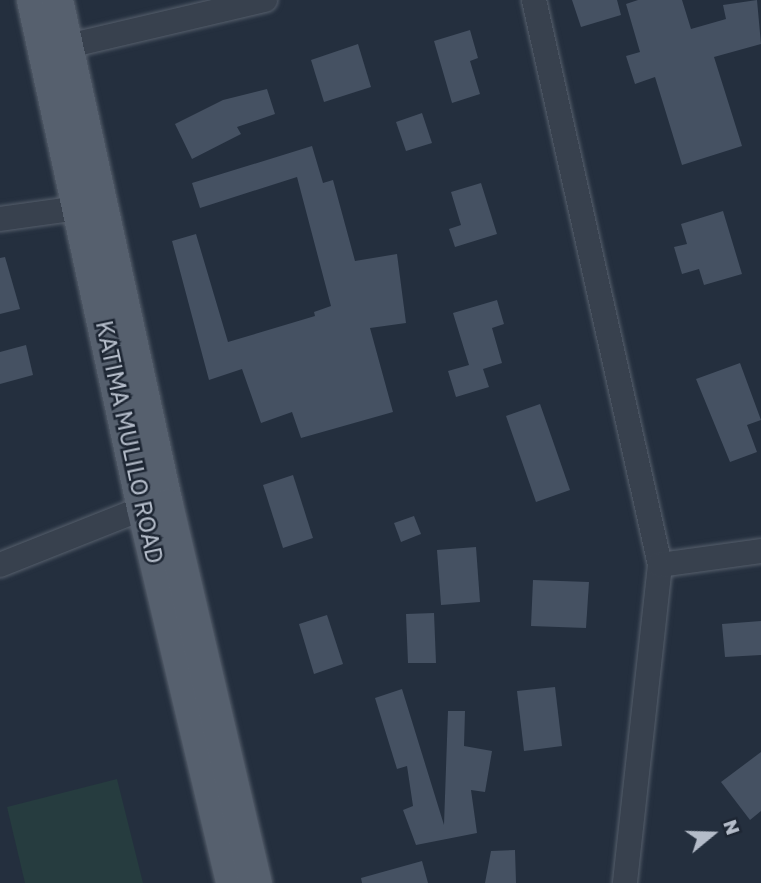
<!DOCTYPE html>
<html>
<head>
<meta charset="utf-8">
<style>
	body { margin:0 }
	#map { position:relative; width:761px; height:883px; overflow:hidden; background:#242f3e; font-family:"Golos Text",sans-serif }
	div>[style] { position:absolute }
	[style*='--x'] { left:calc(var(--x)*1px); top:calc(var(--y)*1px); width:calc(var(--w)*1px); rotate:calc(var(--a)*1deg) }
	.green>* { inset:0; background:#263c3f }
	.building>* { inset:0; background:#455162 }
	.roads { filter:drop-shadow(0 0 2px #565f6c) drop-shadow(0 0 2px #565f6c) }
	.minor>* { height:24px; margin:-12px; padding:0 12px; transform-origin:12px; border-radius:12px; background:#38414e }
	.major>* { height:32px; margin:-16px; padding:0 16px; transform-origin:16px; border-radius:16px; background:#56606e }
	span { translate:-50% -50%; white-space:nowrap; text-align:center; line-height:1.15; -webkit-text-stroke:5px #1d2633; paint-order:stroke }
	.street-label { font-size:23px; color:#b4bcc9 }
	.north { position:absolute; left:677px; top:799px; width:70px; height:70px; -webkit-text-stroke:5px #1d2633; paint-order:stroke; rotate:71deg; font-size:19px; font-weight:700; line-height:28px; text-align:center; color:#b4bcc9 }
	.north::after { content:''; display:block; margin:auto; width:24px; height:32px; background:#b4bcc9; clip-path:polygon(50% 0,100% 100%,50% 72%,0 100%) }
</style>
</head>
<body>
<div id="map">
	<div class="green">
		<div style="clip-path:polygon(117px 779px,143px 883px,25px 883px,7px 807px)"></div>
	</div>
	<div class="building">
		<div style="clip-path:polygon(572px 0,617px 0,621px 15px,581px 27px)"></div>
		<div style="clip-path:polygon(638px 0,682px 0,691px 29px,726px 19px,723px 5px,757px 0,761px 44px,714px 57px,742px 146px,682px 165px,655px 77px,635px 84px,626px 56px,640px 52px,626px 4px)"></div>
		<div style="clip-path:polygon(470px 30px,478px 58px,470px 61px,480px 94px,452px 103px,434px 41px)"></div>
		<div style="clip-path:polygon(358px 44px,371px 87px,324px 102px,311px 60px)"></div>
		<div style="clip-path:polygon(267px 89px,275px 114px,237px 127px,241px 134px,192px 159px,175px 124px,223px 100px)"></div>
		<div style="clip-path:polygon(422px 113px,432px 143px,406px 151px,396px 122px)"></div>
		<div style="clip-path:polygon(312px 146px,323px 183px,333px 180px,355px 261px,397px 254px,406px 323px,370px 328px,393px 412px,301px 438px,292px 412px,261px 423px,242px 369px,209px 380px,172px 241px,196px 234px,228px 342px,315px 316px,314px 312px,331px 306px,297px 177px,200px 208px,192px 183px)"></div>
		<div style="clip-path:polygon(481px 183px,497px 234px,455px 247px,449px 229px,461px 225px,451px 192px)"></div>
		<div style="clip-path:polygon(723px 211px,742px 274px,704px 285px,699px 269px,682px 274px,674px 247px,687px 244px,681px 224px)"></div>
		<div style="clip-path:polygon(5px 257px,20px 309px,0 314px,0 258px)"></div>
		<div style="clip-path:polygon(497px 300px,504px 324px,492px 328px,502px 363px,483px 369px,489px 387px,456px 397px,448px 371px,469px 365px,453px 313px)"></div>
		<div style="clip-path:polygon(26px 345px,33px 375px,0 384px,0 352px)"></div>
		<div style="clip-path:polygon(740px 363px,761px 420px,747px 425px,757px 452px,730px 462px,696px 379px)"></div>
		<div style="clip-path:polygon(540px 404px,570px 490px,536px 502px,506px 416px)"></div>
		<div style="clip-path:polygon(293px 475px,313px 538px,283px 548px,263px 485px)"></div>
		<div style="clip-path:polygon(414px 516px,421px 534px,401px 542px,394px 523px)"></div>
		<div style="clip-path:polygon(476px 547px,480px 602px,441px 605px,437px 550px)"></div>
		<div style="clip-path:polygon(533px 580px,589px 582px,586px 628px,531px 626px)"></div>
		<div style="clip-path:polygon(434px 613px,436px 663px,408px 663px,406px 614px)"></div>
		<div style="clip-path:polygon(327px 615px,343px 664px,314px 674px,299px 624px)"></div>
		<div style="clip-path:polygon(761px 621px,761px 655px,725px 657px,722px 624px)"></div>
		<div style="clip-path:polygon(555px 687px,562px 746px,524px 751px,517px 691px)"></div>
		<div style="clip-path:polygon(402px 689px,444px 825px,448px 711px,465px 711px,464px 746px,492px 751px,485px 792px,471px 790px,477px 833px,416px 845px,403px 810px,413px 806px,407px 766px,397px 769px,375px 698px)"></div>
		<div style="clip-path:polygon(761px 752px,761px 811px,750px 820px,721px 782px)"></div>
		<div style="clip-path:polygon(515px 850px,516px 883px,485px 883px,491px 851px)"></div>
		<div style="clip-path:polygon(422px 861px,428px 883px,362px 883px,361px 878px)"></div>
	</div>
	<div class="roads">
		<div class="minor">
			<div style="--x:534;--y:0;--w:579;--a:77.43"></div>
			<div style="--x:660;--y:565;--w:320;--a:96.3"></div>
			<div style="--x:51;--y:50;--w:220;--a:-13.2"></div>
			<div style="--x:0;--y:219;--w:79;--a:-8"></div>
			<div style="--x:0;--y:565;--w:154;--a:-21.7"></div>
			<div style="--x:660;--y:565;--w:102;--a:-7.9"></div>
		</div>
		<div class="major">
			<div style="--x:33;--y:0;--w:520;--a:77.78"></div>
			<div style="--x:143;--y:508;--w:385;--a:76.6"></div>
			<div style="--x:57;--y:0;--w:517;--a:77.71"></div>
			<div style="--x:167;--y:505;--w:388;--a:76.8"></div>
		</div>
	</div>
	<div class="street-label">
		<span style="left:130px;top:442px;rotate:78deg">KATIMA MULILO ROAD</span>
	</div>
	<div class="north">N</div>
</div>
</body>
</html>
